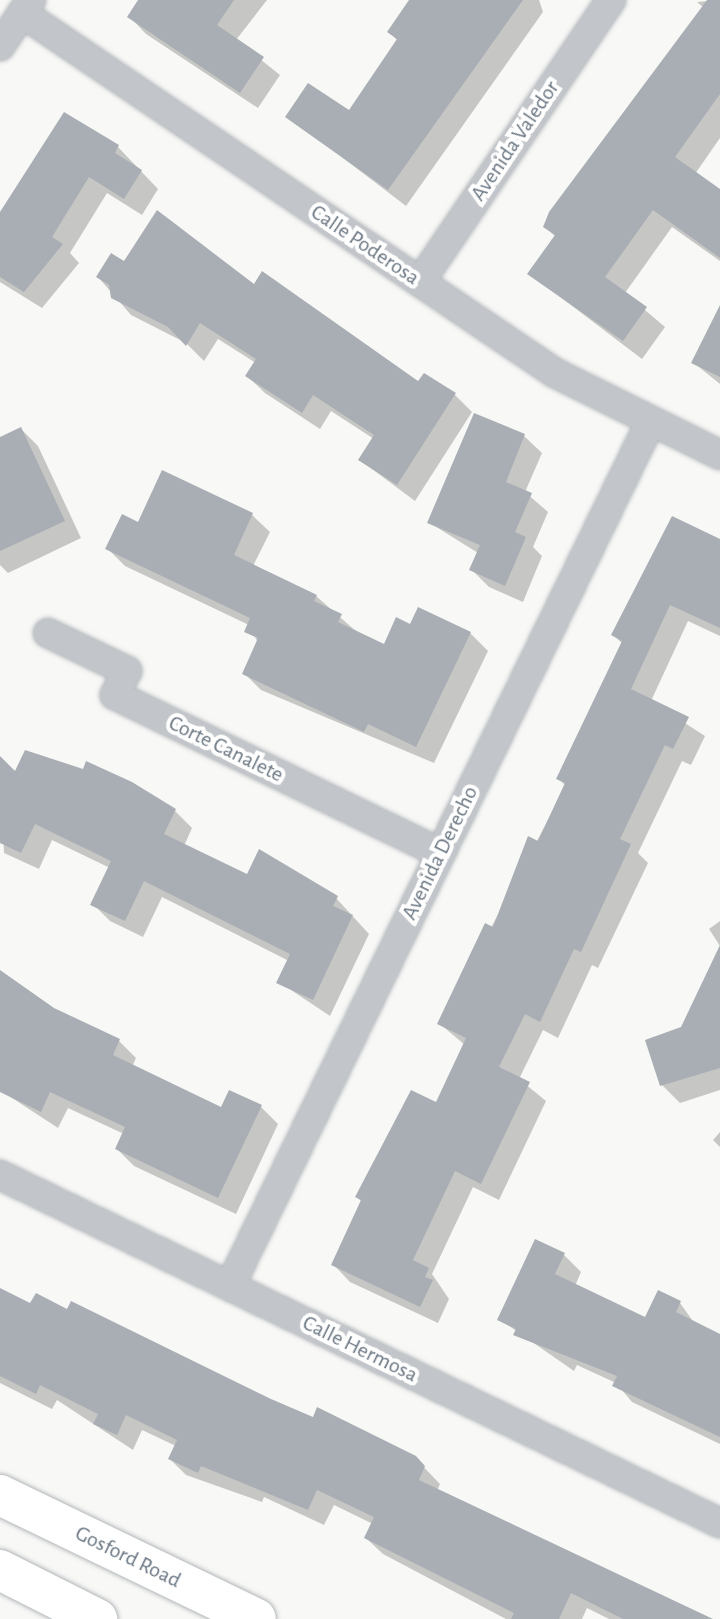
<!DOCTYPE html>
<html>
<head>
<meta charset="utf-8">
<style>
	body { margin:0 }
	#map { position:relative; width:720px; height:1619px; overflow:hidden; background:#f8f8f6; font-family:"Alegreya Sans",sans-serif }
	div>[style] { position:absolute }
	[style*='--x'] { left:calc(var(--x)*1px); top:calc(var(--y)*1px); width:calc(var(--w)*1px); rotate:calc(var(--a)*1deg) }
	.shadow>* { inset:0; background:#0003 }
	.building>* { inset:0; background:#a8aeb4 }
	.roads { filter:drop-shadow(0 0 2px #b3b7bb) drop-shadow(0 0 2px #b3b7bb) }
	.street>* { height:28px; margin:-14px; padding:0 14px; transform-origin:14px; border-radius:14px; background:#c2c5c9 }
	.secondary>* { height:40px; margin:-20px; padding:0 20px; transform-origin:20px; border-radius:20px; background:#fff }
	span { translate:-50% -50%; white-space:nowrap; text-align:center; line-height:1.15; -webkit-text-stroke:8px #fff; paint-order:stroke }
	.street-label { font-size:22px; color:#6b7783 }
</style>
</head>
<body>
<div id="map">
	<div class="shadow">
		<div style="clip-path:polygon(140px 0,267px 0,236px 40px,280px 75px,258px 108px,146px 34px,129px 16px)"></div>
		<div style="clip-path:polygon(411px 0,539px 0,543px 12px,406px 206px,288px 116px,350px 113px,398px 41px,389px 32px)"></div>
		<div style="clip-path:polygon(720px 0,720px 138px,695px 174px,720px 192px,720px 261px,672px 227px,625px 293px,665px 327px,642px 359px,530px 274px,556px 237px,545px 227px,704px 8px,697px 2px)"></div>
		<div style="clip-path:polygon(118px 147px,158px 189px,142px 215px,107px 193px,70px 253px,79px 263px,42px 308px,0 282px,0 217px)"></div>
		<div style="clip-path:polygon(124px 264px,255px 287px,419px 384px,455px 395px,472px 412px,415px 501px,360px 460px,374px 439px,331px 411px,320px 429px,265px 393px,247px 376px,256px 363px,218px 339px,204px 361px,186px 343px,131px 315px,98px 277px)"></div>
		<div style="clip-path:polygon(720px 309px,720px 384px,694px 363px)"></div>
		<div style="clip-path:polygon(475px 415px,524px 436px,542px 453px,525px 492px,548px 512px,533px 547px,542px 556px,523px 602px,489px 587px,472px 570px,478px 553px,430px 523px)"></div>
		<div style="clip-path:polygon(21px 429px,38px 446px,81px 538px,8px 573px,0 565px,0 439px)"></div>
		<div style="clip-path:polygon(163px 473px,252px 515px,270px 532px,253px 566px,316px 596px,358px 633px,385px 647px,470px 633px,488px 651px,434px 763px,261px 690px,244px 673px,258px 643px,249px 625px,125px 566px,108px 549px,139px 525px)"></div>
		<div style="clip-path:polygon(720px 546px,720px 636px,688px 621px,651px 701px,705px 736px,691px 765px,682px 761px,638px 853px,648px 863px,598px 968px,592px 965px,558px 1038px,543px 1030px,519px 1079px,546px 1101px,499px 1200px,473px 1187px,432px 1274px,449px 1299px,438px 1323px,350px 1282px,333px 1264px,362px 1202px,357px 1197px,437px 1104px,465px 1045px,440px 1024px,566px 786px,559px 779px,623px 644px,613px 635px)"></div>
		<div style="clip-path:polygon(0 759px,16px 774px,175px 811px,192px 828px,184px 846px,248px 877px,260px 852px,336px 898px,369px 934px,330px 1016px,279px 982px,289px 961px,162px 897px,143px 937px,110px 921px,93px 904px,110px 868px,52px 840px,39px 869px,4px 853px)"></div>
		<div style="clip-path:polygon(720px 921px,720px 946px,709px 929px)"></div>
		<div style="clip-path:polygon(720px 950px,720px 1090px,680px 1103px,662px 1085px,648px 1041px,683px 1028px)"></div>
		<div style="clip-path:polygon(0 973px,53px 1010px,119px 1041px,136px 1058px,132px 1067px,222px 1109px,261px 1107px,278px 1124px,236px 1214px,134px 1166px,117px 1149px,124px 1134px,68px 1108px,58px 1128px,6px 1094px,0 1084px)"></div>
		<div style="clip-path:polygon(720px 1132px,720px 1147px,713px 1140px)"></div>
		<div style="clip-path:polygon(564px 1255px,581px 1272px,575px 1286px,646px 1319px,680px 1303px,695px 1324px,720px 1336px,720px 1444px,632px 1402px,616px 1383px,577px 1365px,574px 1371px,499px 1319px)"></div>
		<div style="clip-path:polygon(0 1306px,415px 1458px,440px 1484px,437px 1491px,708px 1619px,609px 1619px,587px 1608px,582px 1619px,506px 1619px,383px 1554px,366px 1538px,373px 1524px,334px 1505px,324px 1525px,264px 1497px,262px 1502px,186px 1475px,170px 1459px,176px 1446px,142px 1430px,133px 1450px,57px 1400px,52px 1409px,0 1383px)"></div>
	</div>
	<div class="building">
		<div style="clip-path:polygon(138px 0,234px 0,217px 25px,264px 57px,240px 93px,127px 17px)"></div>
		<div style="clip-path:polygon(409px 0,523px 0,388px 190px,285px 117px,308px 83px,349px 110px,397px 39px,387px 32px)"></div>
		<div style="clip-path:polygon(707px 0,720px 0,720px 94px,675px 157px,720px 189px,720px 258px,653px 210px,605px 277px,647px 307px,623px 341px,527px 274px,555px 235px,543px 227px,549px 212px)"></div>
		<div style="clip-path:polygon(64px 112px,119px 145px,115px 153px,142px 170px,124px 199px,89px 177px,52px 237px,63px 244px,24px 292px,0 277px,0 212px)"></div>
		<div style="clip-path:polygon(157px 210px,254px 284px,262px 271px,418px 381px,424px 373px,456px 393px,397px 485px,358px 460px,374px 435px,313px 395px,302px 413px,245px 376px,256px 359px,200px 323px,186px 346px,168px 327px,111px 298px,109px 285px,96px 277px,111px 253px,124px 261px)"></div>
		<div style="clip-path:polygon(720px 305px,720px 377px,691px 363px)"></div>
		<div style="clip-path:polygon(474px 413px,525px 434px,506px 482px,532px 493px,515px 532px,526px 537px,505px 586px,469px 570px,480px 545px,427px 523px)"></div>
		<div style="clip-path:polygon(21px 427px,65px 521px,0 551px,0 437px)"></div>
		<div style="clip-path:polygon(162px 470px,253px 513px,234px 555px,317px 595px,314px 601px,342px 614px,338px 622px,384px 644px,396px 617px,410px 624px,418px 607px,471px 632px,416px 747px,368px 724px,364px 732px,242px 674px,258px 638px,244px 632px,250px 618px,105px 549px,122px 514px,138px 522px)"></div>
		<div style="clip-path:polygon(672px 516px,720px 539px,720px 628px,670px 605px,631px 689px,689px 717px,673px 749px,665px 745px,620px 839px,631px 844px,581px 952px,574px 949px,540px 1022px,525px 1014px,499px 1067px,530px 1082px,481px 1184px,455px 1171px,413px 1260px,429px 1268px,425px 1277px,433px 1280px,420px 1307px,331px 1265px,361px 1200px,355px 1197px,411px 1090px,436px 1102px,466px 1038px,437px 1024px,485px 923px,493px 927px,528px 836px,538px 841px,565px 783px,556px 779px,622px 641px,611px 635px)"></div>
		<div style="clip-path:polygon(25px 750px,83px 769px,86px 761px,132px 782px,176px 809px,164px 834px,247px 874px,259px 849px,338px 896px,333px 906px,353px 915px,313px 1000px,276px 983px,290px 954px,144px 881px,125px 921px,90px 905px,111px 861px,35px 824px,21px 853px,0 843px,0 756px,15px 771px)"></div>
		<div style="clip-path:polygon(720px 945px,720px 1068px,660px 1086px,645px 1040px,681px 1027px)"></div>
		<div style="clip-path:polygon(0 970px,54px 1008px,120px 1039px,113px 1055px,221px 1107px,229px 1090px,262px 1105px,218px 1198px,115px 1149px,125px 1127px,50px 1092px,41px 1112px,0 1092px)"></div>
		<div style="clip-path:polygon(535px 1239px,565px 1253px,555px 1274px,645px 1317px,658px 1290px,681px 1301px,676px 1312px,720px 1334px,720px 1437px,612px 1386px,617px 1376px,513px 1335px,516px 1329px,497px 1320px)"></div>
		<div style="clip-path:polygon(0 1288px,30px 1303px,36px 1293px,67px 1309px,71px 1301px,271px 1399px,313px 1417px,317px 1407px,416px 1456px,425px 1466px,419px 1480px,713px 1619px,623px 1619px,571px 1593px,559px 1619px,511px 1619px,514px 1613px,364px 1538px,374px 1517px,317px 1490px,308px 1510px,201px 1466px,198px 1473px,168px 1459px,177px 1440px,126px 1415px,117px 1435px,93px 1424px,98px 1414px,40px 1385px,36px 1394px,0 1376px)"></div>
	</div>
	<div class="roads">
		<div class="street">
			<div style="--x:22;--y:13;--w:643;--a:34.04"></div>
			<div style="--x:555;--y:373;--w:184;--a:26.4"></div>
			<div style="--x:0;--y:46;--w:55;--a:-56"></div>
			<div style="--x:420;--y:282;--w:341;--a:-55.9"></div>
			<div style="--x:48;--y:633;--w:88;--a:25.7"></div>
			<div style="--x:127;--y:671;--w:27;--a:117"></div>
			<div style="--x:115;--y:695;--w:361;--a:25.9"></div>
			<div style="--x:0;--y:1175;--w:800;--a:25.8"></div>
			<div style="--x:230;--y:1286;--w:962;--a:-64.05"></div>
		</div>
		<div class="secondary">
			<div style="--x:0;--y:1495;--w:284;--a:25.8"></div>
			<div style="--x:0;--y:1570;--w:109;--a:26.8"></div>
		</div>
	</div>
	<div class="street-label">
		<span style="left:515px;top:141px;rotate:-56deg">Avenida Valedor</span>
		<span style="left:365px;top:245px;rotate:34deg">Calle Poderosa</span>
		<span style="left:226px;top:749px;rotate:26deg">Corte Canalete</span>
		<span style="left:440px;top:853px;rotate:-64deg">Avenida Derecho</span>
		<span style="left:360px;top:1349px;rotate:26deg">Calle Hermosa</span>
		<span style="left:128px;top:1557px;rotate:26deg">Gosford Road</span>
	</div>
</div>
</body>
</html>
